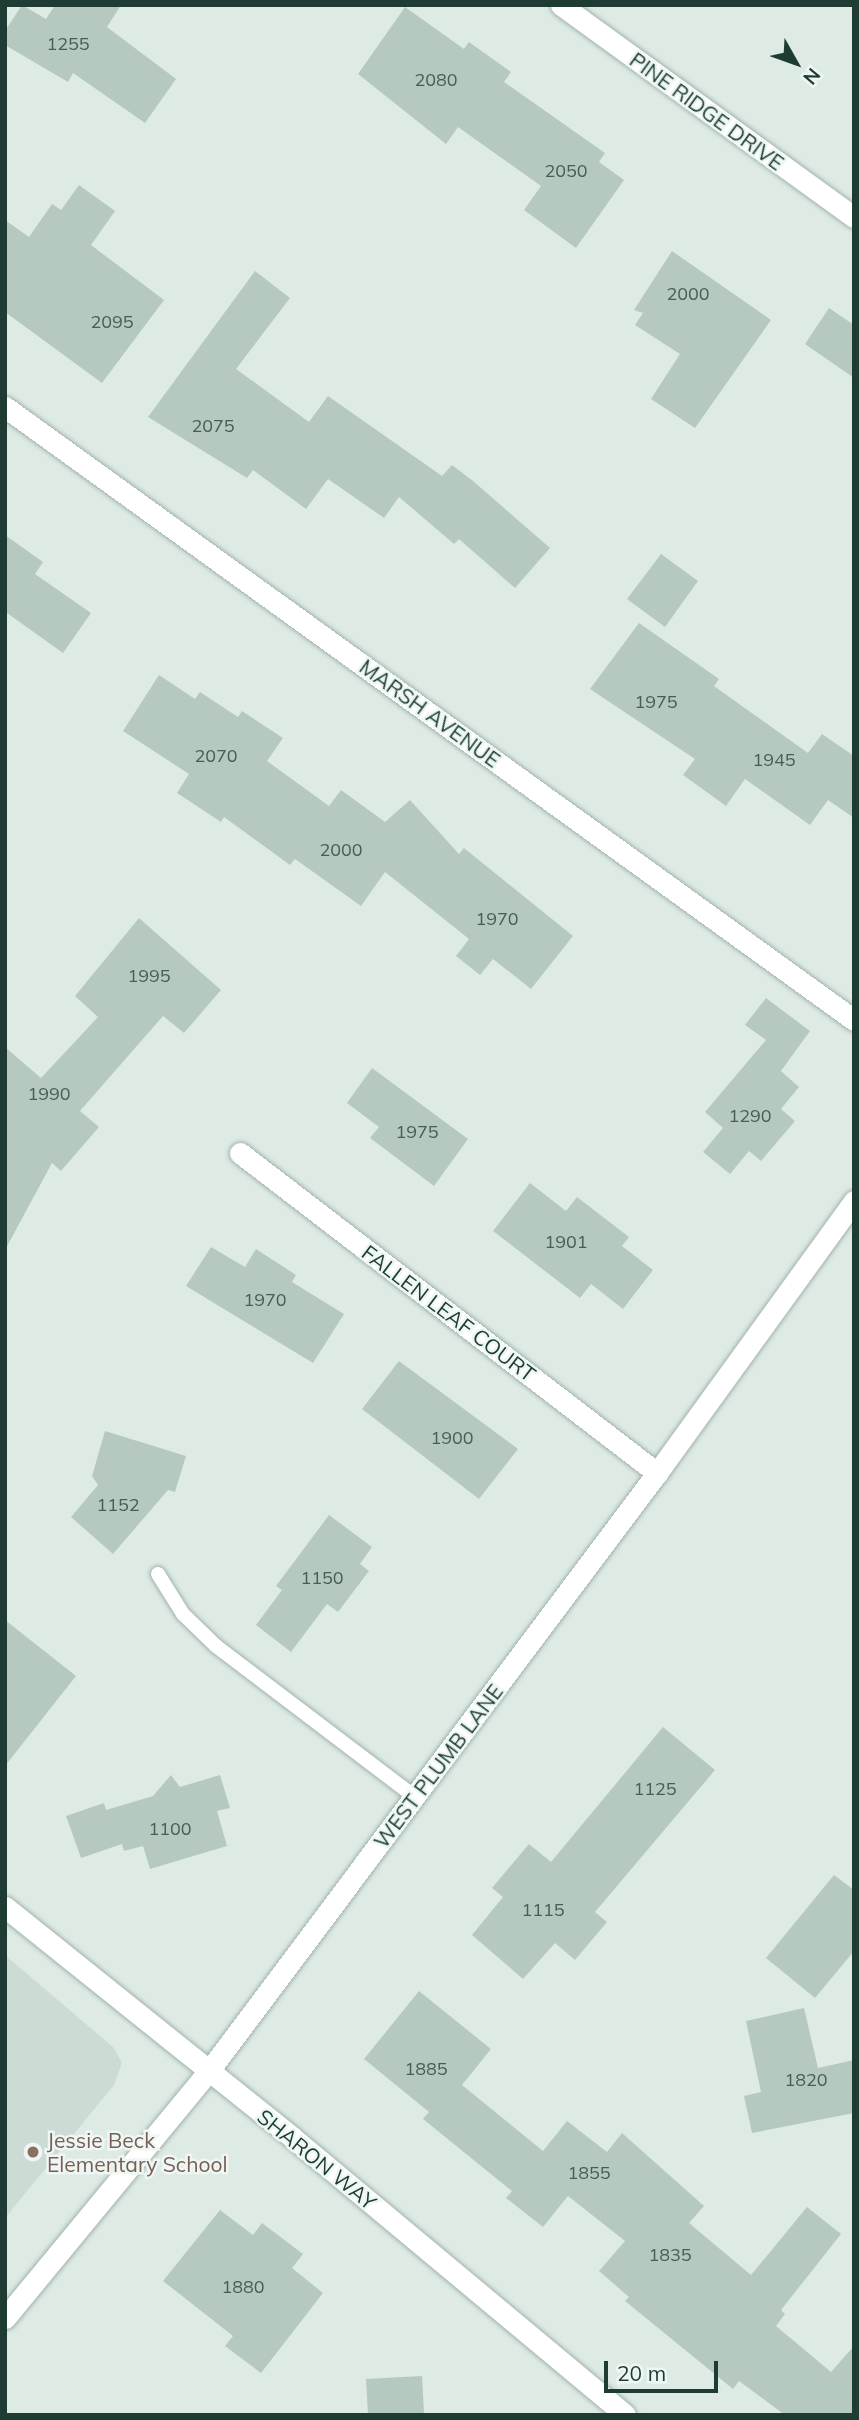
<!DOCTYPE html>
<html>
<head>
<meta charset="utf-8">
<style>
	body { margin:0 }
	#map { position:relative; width:859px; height:2420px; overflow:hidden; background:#deebe5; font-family:Mulish,sans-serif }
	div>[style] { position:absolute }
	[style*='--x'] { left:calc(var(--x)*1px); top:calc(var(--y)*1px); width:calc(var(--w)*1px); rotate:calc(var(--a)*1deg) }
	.built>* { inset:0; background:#ccdbd4 }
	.building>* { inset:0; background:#b6c9c0 }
	.roads { filter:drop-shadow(0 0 2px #a1b3ac) drop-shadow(0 0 2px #a1b3ac) }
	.lane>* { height:14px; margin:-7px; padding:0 7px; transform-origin:7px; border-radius:7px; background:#fff }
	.street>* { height:21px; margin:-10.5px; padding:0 10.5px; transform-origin:10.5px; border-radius:10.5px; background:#fff }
	.secondary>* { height:21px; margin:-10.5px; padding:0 10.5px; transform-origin:10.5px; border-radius:10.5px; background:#fff }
	.dots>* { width:19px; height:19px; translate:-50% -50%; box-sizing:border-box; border:4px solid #eef7f3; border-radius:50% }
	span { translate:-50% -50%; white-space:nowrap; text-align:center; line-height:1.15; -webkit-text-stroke:5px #eef7f3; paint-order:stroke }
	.number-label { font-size:18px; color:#445f56 }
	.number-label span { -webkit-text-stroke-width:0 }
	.street-label { font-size:21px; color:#1e3c33 }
	.education-label { font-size:21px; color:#785e54 }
	.left { translate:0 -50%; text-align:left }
	.frame { position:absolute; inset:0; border:7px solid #1e3c33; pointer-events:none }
	.north { position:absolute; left:761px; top:28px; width:70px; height:70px; -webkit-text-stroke:5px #eef7f3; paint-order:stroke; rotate:130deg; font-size:19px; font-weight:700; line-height:28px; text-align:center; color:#1e3c33 }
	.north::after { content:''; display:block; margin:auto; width:24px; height:32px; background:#1e3c33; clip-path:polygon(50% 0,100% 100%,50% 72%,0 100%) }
	.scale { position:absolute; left:604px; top:2361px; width:114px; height:32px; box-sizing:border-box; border:4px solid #1e3c33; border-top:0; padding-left:9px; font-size:21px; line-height:24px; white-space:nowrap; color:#1e3c33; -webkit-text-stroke:5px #eef7f3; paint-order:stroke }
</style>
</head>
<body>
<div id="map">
	<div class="built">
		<div style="clip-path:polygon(5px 1955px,114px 2048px,122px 2063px,114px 2085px,5px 2218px)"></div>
	</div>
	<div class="building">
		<div style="clip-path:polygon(22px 5px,46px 19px,55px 5px,121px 5px,107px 27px,176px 79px,145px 123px,73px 73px,68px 82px,5px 45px,5px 31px)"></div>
		<div style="clip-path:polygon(405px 7px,464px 49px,469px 42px,511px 72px,504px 82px,605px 153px,599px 162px,624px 180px,576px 248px,524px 210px,541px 186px,458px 127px,446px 144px,358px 74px)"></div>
		<div style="clip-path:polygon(79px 185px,115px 211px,91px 245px,164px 300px,102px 383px,5px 312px,5px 220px,29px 237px,52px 204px,61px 210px)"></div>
		<div style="clip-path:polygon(672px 251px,771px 320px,695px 428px,651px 399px,680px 354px,635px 325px,643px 313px,634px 310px)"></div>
		<div style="clip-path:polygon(255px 271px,290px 298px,236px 369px,309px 422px,328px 396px,442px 476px,452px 465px,473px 481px,550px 548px,515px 588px,459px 539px,454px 544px,399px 497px,384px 518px,328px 479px,306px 509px,253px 470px,247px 478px,148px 417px)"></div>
		<div style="clip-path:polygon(829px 308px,854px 325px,854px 378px,805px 344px)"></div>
		<div style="clip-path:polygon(5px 535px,43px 562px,35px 574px,91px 613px,63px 653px,7px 613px,5px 616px)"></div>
		<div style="clip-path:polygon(661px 554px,698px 581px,665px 627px,627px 599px)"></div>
		<div style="clip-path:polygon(639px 623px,719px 679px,714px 686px,808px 753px,822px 734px,854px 756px,854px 818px,828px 800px,810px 825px,745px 779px,726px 806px,683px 775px,695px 759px,590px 689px)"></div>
		<div style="clip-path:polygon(159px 675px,195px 699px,200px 692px,238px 717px,242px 711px,283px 738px,267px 761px,329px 806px,341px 790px,385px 822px,410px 800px,459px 854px,464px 848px,573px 936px,531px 989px,493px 959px,480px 975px,456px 956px,469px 939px,385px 872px,361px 906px,295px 859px,290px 865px,224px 817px,221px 822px,177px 793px,189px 774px,123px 731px)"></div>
		<div style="clip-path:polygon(139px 918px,221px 990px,184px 1033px,163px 1016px,80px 1111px,99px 1127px,61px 1171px,52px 1163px,5px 1250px,5px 1047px,41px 1078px,98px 1017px,75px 996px)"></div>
		<div style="clip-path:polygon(766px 998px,810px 1031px,781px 1071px,799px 1087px,781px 1109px,795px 1121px,761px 1161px,749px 1151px,730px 1174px,703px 1152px,723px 1128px,705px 1112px,766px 1040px,745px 1025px)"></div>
		<div style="clip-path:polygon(372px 1068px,468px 1139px,434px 1186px,370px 1138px,379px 1127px,347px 1103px)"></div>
		<div style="clip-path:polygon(530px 1183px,566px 1211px,577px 1197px,629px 1237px,622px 1246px,653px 1270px,623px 1309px,591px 1284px,580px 1298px,493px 1231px)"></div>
		<div style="clip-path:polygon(211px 1247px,245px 1267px,256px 1249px,296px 1275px,292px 1282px,344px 1314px,313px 1363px,186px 1286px)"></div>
		<div style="clip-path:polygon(399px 1361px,518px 1449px,479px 1499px,362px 1409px)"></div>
		<div style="clip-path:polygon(105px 1431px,186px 1456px,175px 1492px,168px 1490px,113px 1554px,71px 1517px,98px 1485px,92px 1476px)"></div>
		<div style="clip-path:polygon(329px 1515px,372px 1547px,360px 1564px,369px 1571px,338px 1612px,327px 1604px,291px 1652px,256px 1625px,282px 1590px,276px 1586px)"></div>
		<div style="clip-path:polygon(5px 1620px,76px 1676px,5px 1766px)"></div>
		<div style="clip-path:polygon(663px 1727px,715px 1770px,595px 1912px,607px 1922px,575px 1960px,555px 1943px,523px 1979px,472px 1935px,503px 1897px,492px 1888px,529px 1844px,551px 1862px)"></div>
		<div style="clip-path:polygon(171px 1775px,180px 1787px,220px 1775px,230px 1808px,217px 1811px,227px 1846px,150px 1869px,143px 1846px,124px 1851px,122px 1844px,81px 1858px,66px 1816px,104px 1803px,106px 1810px,153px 1796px)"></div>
		<div style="clip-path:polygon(834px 1875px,854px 1890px,854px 1951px,815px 1998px,766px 1958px)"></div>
		<div style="clip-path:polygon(419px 1991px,491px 2049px,462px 2085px,543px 2151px,567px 2121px,607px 2152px,622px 2133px,704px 2206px,689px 2223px,751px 2275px,807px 2207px,841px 2234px,781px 2310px,785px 2314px,776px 2326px,831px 2372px,854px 2346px,854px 2415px,785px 2415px,739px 2381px,733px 2389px,625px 2301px,629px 2297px,599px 2271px,625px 2241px,568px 2196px,543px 2227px,506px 2198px,512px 2191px,423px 2119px,429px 2112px,364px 2059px)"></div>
		<div style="clip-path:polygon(804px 2008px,818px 2068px,854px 2060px,854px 2113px,752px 2133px,744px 2096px,761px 2092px,746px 2021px)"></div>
		<div style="clip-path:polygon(220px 2210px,253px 2235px,262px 2223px,303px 2254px,292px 2268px,323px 2293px,261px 2373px,225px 2346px,233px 2336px,163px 2281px)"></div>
		<div style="clip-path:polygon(422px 2376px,424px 2413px,368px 2415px,366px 2379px)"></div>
	</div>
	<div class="roads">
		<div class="lane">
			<div style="--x:158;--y:1574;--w:47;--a:58"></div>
			<div style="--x:183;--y:1614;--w:46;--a:44.1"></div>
			<div style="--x:216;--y:1646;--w:250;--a:37.2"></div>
		</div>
		<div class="street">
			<div style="--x:561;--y:5;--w:362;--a:35.9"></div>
			<div style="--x:5;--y:407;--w:1047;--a:35.83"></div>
			<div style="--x:240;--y:1153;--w:526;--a:37.5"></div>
		</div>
		<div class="secondary">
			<div style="--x:5;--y:1907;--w:369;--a:38.7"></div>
			<div style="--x:293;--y:2138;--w:432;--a:39.8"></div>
			<div style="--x:5;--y:2318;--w:319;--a:-50.5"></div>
			<div style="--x:208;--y:2072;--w:749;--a:-53.15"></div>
			<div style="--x:657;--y:1473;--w:336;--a:-54.1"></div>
		</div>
	</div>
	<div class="dots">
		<div style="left:33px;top:2152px;background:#8d6e63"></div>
	</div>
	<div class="number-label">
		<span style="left:68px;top:44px">1255</span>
		<span style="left:436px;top:80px">2080</span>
		<span style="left:566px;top:171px">2050</span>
		<span style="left:688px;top:294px">2000</span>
		<span style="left:112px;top:322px">2095</span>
		<span style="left:213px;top:426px">2075</span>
		<span style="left:656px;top:702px">1975</span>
		<span style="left:216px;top:756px">2070</span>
		<span style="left:774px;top:760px">1945</span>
		<span style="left:341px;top:850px">2000</span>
		<span style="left:497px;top:919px">1970</span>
		<span style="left:149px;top:976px">1995</span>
		<span style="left:49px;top:1094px">1990</span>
		<span style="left:750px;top:1116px">1290</span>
		<span style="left:417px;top:1132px">1975</span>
		<span style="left:566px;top:1242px">1901</span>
		<span style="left:265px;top:1300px">1970</span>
		<span style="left:452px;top:1438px">1900</span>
		<span style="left:118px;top:1505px">1152</span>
		<span style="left:322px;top:1578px">1150</span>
		<span style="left:655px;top:1789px">1125</span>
		<span style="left:170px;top:1829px">1100</span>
		<span style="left:543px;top:1910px">1115</span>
		<span style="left:426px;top:2069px">1885</span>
		<span style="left:806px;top:2080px">1820</span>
		<span style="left:589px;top:2173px">1855</span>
		<span style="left:670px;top:2255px">1835</span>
		<span style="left:243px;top:2287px">1880</span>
	</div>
	<div class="street-label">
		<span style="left:707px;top:111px;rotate:36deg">PINE RIDGE DRIVE</span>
		<span style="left:430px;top:713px;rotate:36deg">MARSH AVENUE</span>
		<span style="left:449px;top:1313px;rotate:37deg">FALLEN LEAF COURT</span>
		<span style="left:438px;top:1766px;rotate:-53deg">WEST PLUMB LANE</span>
		<span style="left:317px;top:2159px;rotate:39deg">SHARON WAY</span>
	</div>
	<div class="education-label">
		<span class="left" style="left:47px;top:2152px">Jessie Beck<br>Elementary School</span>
	</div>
	<div class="frame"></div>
	<div class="north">N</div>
	<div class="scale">20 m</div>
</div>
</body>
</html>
